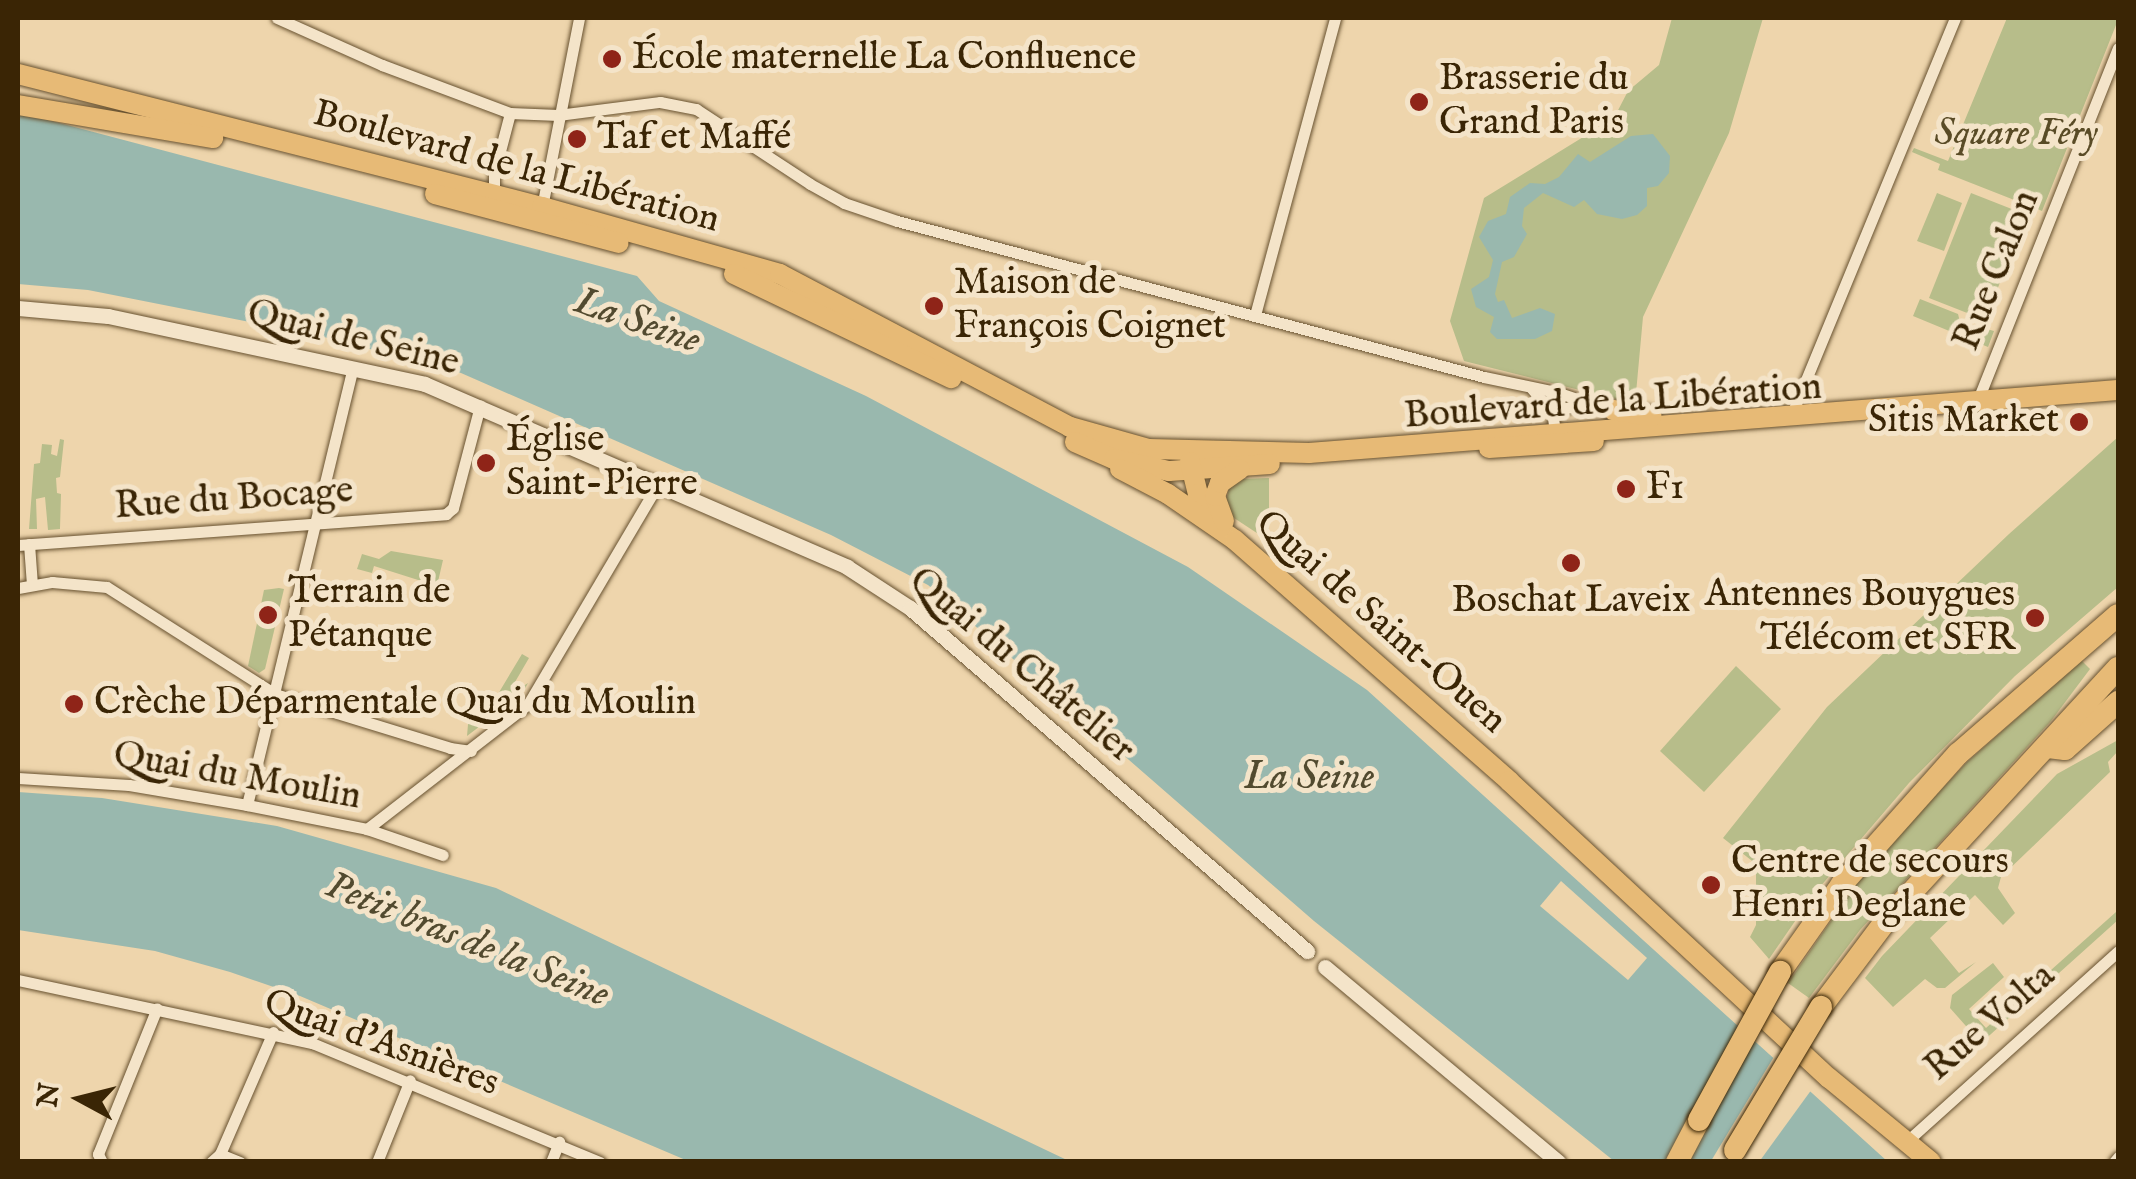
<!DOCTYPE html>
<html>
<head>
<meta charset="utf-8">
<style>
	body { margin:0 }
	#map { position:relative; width:2136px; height:1179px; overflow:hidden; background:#eed5ac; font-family:"IM FELL English",serif }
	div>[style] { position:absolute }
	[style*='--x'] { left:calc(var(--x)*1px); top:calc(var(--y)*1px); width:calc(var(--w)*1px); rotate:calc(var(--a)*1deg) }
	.green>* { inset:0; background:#b7bd8a }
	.water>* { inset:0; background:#99b8ae }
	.pier>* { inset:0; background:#eed5ac }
	.roads { filter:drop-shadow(0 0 2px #67512f) drop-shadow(0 0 2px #67512f) }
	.minor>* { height:11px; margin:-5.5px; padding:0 5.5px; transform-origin:5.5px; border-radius:5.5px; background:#f4e4c9 }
	.tertiary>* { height:15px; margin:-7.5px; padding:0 7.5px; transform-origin:7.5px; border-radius:7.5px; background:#f4e4c9 }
	.primary>* { height:20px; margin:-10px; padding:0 10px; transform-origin:10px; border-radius:10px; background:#e7ba76 }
	.motorway>* { height:22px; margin:-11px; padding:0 11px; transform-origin:11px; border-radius:11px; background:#e7ba76 }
	.bridges { filter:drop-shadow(0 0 2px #3a2505) drop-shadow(0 0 2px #3a2505) }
	.motorway-bridge>* { height:22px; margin:-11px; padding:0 11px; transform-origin:11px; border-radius:11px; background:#e7ba76 }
	.dots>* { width:28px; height:28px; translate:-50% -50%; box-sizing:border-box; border:5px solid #f4e4c9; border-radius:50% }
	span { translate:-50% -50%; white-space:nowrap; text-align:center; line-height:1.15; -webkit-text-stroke:10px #f4e4c9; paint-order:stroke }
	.poi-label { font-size:38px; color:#3a2505 }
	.left { translate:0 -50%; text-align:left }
	.right { translate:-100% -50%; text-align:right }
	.park-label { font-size:38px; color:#594b26; font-style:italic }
	.street-label { font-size:38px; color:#3a2505 }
	.water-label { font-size:40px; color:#524a2f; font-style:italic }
	.frame { position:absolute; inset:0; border:20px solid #3a2505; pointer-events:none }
	.north { position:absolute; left:30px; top:1049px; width:100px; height:100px; -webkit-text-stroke:8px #f4e4c9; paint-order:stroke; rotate:277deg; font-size:28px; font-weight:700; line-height:40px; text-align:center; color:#3a2505 }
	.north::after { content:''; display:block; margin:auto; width:35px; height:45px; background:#3a2505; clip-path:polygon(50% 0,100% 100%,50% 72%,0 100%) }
</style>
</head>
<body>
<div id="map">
	<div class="green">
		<div style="clip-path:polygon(1672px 18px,1763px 18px,1729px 133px,1643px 317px,1635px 404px,1464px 361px,1450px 321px,1484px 198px,1614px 118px,1628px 91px,1659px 65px)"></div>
		<div style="clip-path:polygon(2007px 18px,2118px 20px,2042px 211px,1938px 170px,1940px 164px,1912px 152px,1914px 148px,1948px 161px)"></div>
		<div style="clip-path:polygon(1937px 193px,1962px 203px,1944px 251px,1917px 241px)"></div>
		<div style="clip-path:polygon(1971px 193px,2027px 215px,1985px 320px,1929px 298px)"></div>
		<div style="clip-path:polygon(1920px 299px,1958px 314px,1960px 322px,1994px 331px,1988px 347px,1913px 316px)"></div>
		<div style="clip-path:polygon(2118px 437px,2118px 587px,2015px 676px,1909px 783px,1813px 895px,1769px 959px,1750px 937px,1756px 925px,1756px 864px,1723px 838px,1827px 707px,2009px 534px)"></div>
		<div style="clip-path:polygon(60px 439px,64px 440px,60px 477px,56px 478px,57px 493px,61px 494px,60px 529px,48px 530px,45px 497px,36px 499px,37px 529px,29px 529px,34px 464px,40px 463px,42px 444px,52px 445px,51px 454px,57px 456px)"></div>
		<div style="clip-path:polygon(1269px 478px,1269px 541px,1231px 516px,1226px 501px,1229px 489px,1241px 479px)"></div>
		<div style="clip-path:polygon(391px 551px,443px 560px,437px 586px,374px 566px,372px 573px,357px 569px,362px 554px,379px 559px)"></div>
		<div style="clip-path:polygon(279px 588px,284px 589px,265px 669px,259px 673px,248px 666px,264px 590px)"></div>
		<div style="clip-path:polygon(522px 654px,529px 658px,515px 682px,522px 687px,528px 683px,522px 694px,467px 736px,469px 713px,483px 719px)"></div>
		<div style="clip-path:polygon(2082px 661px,2090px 669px,2051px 721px,1860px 930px,1809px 998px,1788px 983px,1860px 879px,1892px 842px,1967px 762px)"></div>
		<div style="clip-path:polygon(1736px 666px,1781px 709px,1704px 792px,1660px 751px)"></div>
		<div style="clip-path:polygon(2118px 740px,2118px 751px,2108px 762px,2110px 772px,2001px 877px,1998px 888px,2015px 913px,2003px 925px,1975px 895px,1930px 938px,1959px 973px,1976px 962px,1945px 988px,1937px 988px,1925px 979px,1893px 1007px,1865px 978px,1882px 956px,2057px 774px)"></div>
		<div style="clip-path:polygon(2116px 912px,2118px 920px,1981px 1043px,1950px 1008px,1952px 995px,1993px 963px,2004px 977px,1969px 1009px,1986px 1028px)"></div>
	</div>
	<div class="water">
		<div style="clip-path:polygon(18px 112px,637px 276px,659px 301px,866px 396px,1188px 567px,1367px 690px,1887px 1161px,1614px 1161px,1314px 921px,928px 585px,831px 535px,461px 373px,320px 336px,88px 290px,18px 284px)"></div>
		<div style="clip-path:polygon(1653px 134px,1670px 156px,1669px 173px,1658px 186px,1647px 188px,1647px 206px,1637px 215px,1622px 219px,1597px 214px,1584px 200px,1574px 207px,1543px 193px,1524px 208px,1522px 226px,1527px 234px,1514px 257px,1502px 262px,1495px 294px,1498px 302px,1504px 300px,1512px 318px,1540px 308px,1555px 314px,1552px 331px,1535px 339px,1497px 339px,1490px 332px,1494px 317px,1476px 307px,1471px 289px,1489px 277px,1493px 260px,1479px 237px,1488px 221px,1506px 214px,1510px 197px,1530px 183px,1545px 184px,1559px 177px,1578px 154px,1590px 162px,1631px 136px)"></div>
		<div style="clip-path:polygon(18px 792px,102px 798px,277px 826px,496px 888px,1069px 1161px,688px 1161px,300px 996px,230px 972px,155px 951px,18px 930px)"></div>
	</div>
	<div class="pier">
		<div style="clip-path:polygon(1561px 881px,1647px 958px,1628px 980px,1540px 906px)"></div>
		<div style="clip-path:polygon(1775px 1055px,1812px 1089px,1759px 1162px,1711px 1161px)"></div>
	</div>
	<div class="roads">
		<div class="minor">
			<div style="--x:277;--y:18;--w:115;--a:24.1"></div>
			<div style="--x:382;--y:65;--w:137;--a:20.6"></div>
			<div style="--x:510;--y:113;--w:48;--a:2.4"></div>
			<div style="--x:558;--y:115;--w:103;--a:-7.3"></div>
			<div style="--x:660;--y:102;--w:37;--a:11"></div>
			<div style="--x:696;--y:109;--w:136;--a:33.3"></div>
			<div style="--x:810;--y:184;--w:39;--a:29"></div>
			<div style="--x:844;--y:203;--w:56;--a:18.8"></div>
			<div style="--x:897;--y:221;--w:607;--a:14.88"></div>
			<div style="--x:1484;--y:377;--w:74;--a:11.8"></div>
			<div style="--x:1556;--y:392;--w:63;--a:18.4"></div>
			<div style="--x:494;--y:196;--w:22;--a:-90"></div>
			<div style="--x:494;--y:174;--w:63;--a:-75.3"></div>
			<div style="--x:542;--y:207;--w:193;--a:-78.9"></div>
			<div style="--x:1255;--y:315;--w:308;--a:-74.9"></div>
			<div style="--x:1532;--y:389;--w:30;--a:49"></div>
			<div style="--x:1552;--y:412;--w:24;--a:81"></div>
			<div style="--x:1977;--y:402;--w:381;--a:-68.3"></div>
			<div style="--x:1552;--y:412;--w:33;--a:-16"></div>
			<div style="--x:1791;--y:416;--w:430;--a:-67.6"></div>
			<div style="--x:29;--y:544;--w:41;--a:85.8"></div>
			<div style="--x:18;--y:545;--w:429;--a:-4.1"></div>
			<div style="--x:446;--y:514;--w:9;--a:-41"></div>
			<div style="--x:453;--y:508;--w:106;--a:-75.2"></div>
			<div style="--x:18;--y:588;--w:35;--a:-10"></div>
			<div style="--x:52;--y:582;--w:55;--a:5.2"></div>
			<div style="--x:107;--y:587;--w:199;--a:32.5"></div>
			<div style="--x:275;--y:694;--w:183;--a:17.1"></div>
			<div style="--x:450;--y:748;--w:21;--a:8"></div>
			<div style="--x:18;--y:778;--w:111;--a:3.6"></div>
			<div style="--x:129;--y:785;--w:120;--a:9.6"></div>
			<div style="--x:247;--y:805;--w:122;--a:11.3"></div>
			<div style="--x:367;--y:829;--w:80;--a:18.9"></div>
			<div style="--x:247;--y:805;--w:450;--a:-76.4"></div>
			<div style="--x:367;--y:829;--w:204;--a:-37.8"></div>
			<div style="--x:528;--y:704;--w:256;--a:-59.4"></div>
			<div style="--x:18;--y:980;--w:301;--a:12.1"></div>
			<div style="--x:312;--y:1043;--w:312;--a:22.5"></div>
			<div style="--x:1906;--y:1142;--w:285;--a:-42"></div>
			<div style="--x:220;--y:1154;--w:22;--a:22"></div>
			<div style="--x:102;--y:1162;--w:9;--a:-117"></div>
			<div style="--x:98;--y:1154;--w:157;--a:-68"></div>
			<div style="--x:211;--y:1162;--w:12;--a:-42"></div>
			<div style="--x:220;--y:1154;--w:133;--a:-66.5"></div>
			<div style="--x:377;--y:1162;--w:88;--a:-68.1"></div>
			<div style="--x:551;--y:1162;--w:22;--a:-68"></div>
			<div style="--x:2114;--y:1162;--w:6;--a:-51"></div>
		</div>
		<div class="tertiary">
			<div style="--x:18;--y:308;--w:90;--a:5.1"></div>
			<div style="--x:108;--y:316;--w:324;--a:12.1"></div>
			<div style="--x:425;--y:384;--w:460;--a:23.4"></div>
			<div style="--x:847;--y:567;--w:75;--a:33.1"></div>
			<div style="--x:910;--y:608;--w:525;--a:40.83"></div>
			<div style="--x:1325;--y:967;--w:304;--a:39.9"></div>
		</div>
		<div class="primary">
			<div style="--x:18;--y:74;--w:541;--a:14.24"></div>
			<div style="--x:542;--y:207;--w:247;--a:15.7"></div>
			<div style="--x:780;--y:274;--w:328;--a:27.8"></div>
			<div style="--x:1070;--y:427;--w:82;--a:15.6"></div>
			<div style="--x:1149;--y:449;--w:160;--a:1.4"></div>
			<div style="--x:1309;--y:453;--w:811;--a:-4.45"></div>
			<div style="--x:18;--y:105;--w:198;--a:9.6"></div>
			<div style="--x:435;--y:194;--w:190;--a:14.9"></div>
			<div style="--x:734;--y:274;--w:241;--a:25.6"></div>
			<div style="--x:1613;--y:410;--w:39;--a:9"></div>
			<div style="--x:1075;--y:442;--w:43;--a:23.6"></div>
			<div style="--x:1114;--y:459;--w:56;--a:12.3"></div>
			<div style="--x:1169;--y:471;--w:101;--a:-4"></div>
			<div style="--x:1489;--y:448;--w:105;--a:-3.8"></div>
			<div style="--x:1190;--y:462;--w:33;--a:76"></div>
			<div style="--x:1198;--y:494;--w:32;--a:54"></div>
			<div style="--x:1120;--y:469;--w:54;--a:27.5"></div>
			<div style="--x:1168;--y:494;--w:81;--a:34.5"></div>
			<div style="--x:1235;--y:540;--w:365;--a:41.3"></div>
			<div style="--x:1509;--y:781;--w:437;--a:42.9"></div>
			<div style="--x:1829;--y:1078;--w:132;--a:39.5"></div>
			<div style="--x:1224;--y:521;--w:27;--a:-110"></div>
			<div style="--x:1215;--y:496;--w:14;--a:-69"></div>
			<div style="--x:1220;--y:483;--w:24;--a:-35"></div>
		</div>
		<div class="motorway">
			<div style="--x:2048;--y:747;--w:17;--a:7"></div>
			<div style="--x:2065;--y:749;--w:71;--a:-41.6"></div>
			<div style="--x:1780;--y:972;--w:108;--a:-54.8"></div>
			<div style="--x:1842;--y:884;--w:174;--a:-48.3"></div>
			<div style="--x:1958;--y:754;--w:212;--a:-41"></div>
			<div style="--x:1821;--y:1007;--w:110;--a:-53.1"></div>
			<div style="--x:1887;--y:919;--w:341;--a:-47.4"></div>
			<div style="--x:1677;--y:1162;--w:47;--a:-62.4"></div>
		</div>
	</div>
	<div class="bridges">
		<div class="motorway-bridge">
			<div style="--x:1699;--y:1120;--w:169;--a:-61.3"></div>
			<div style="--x:1735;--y:1150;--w:167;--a:-59"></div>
		</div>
	</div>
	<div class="dots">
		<div style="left:612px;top:59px;background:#8f2418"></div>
		<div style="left:1419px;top:102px;background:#8f2418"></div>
		<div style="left:577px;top:139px;background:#8f2418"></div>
		<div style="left:934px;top:306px;background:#8f2418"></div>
		<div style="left:2079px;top:422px;background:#8f2418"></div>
		<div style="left:486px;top:463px;background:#8f2418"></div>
		<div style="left:1626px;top:489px;background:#8f2418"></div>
		<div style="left:1571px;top:563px;background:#8f2418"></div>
		<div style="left:268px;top:615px;background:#8f2418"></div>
		<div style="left:2035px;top:618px;background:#8f2418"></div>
		<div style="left:74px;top:704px;background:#8f2418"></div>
		<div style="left:1711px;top:885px;background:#8f2418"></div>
	</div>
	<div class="poi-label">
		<span class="left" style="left:632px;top:59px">École maternelle La Confluence</span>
		<span class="left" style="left:1439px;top:102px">Brasserie du<br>Grand Paris</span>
		<span class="left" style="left:597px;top:139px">Taf et Maffé</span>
		<span class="left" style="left:954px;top:306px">Maison de<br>François Coignet</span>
		<span class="right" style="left:2059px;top:422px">Sitis Market</span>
		<span class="left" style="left:506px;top:463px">Église<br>Saint-Pierre</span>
		<span class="left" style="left:1646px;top:489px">F1</span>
		<span class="left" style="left:288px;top:615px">Terrain de<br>Pétanque</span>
		<span class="right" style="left:2015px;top:618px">Antennes Bouygues<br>Télécom et SFR</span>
		<span style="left:1571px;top:602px">Boschat Laveix</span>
		<span class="left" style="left:94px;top:704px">Crèche Déparmentale Quai du Moulin</span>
		<span class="left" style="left:1731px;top:885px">Centre de secours<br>Henri Deglane</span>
	</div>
	<div class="park-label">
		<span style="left:2016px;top:135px">Square Féry</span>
	</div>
	<div class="street-label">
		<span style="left:516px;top:168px;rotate:15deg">Boulevard de la Libération</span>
		<span style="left:1998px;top:271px;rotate:-68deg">Rue Calon</span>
		<span style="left:353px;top:339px;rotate:14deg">Quai de Seine</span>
		<span style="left:1613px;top:403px;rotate:-4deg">Boulevard de la Libération</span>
		<span style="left:234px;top:500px;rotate:-4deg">Rue du Bocage</span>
		<span style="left:1380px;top:623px;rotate:41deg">Quai de Saint-Ouen</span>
		<span style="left:1021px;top:666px;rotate:40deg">Quai du Châtelier</span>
		<span style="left:237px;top:777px;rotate:10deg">Quai du Moulin</span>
		<span style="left:1991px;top:1023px;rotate:-41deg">Rue Volta</span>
		<span style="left:381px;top:1044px;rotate:20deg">Quai d'Asnières</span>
	</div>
	<div class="water-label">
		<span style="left:637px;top:322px;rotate:19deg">La Seine</span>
		<span style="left:1309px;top:778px">La Seine</span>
		<span style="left:467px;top:941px;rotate:22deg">Petit bras de la Seine</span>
	</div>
	<div class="frame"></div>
	<div class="north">N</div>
</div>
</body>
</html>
